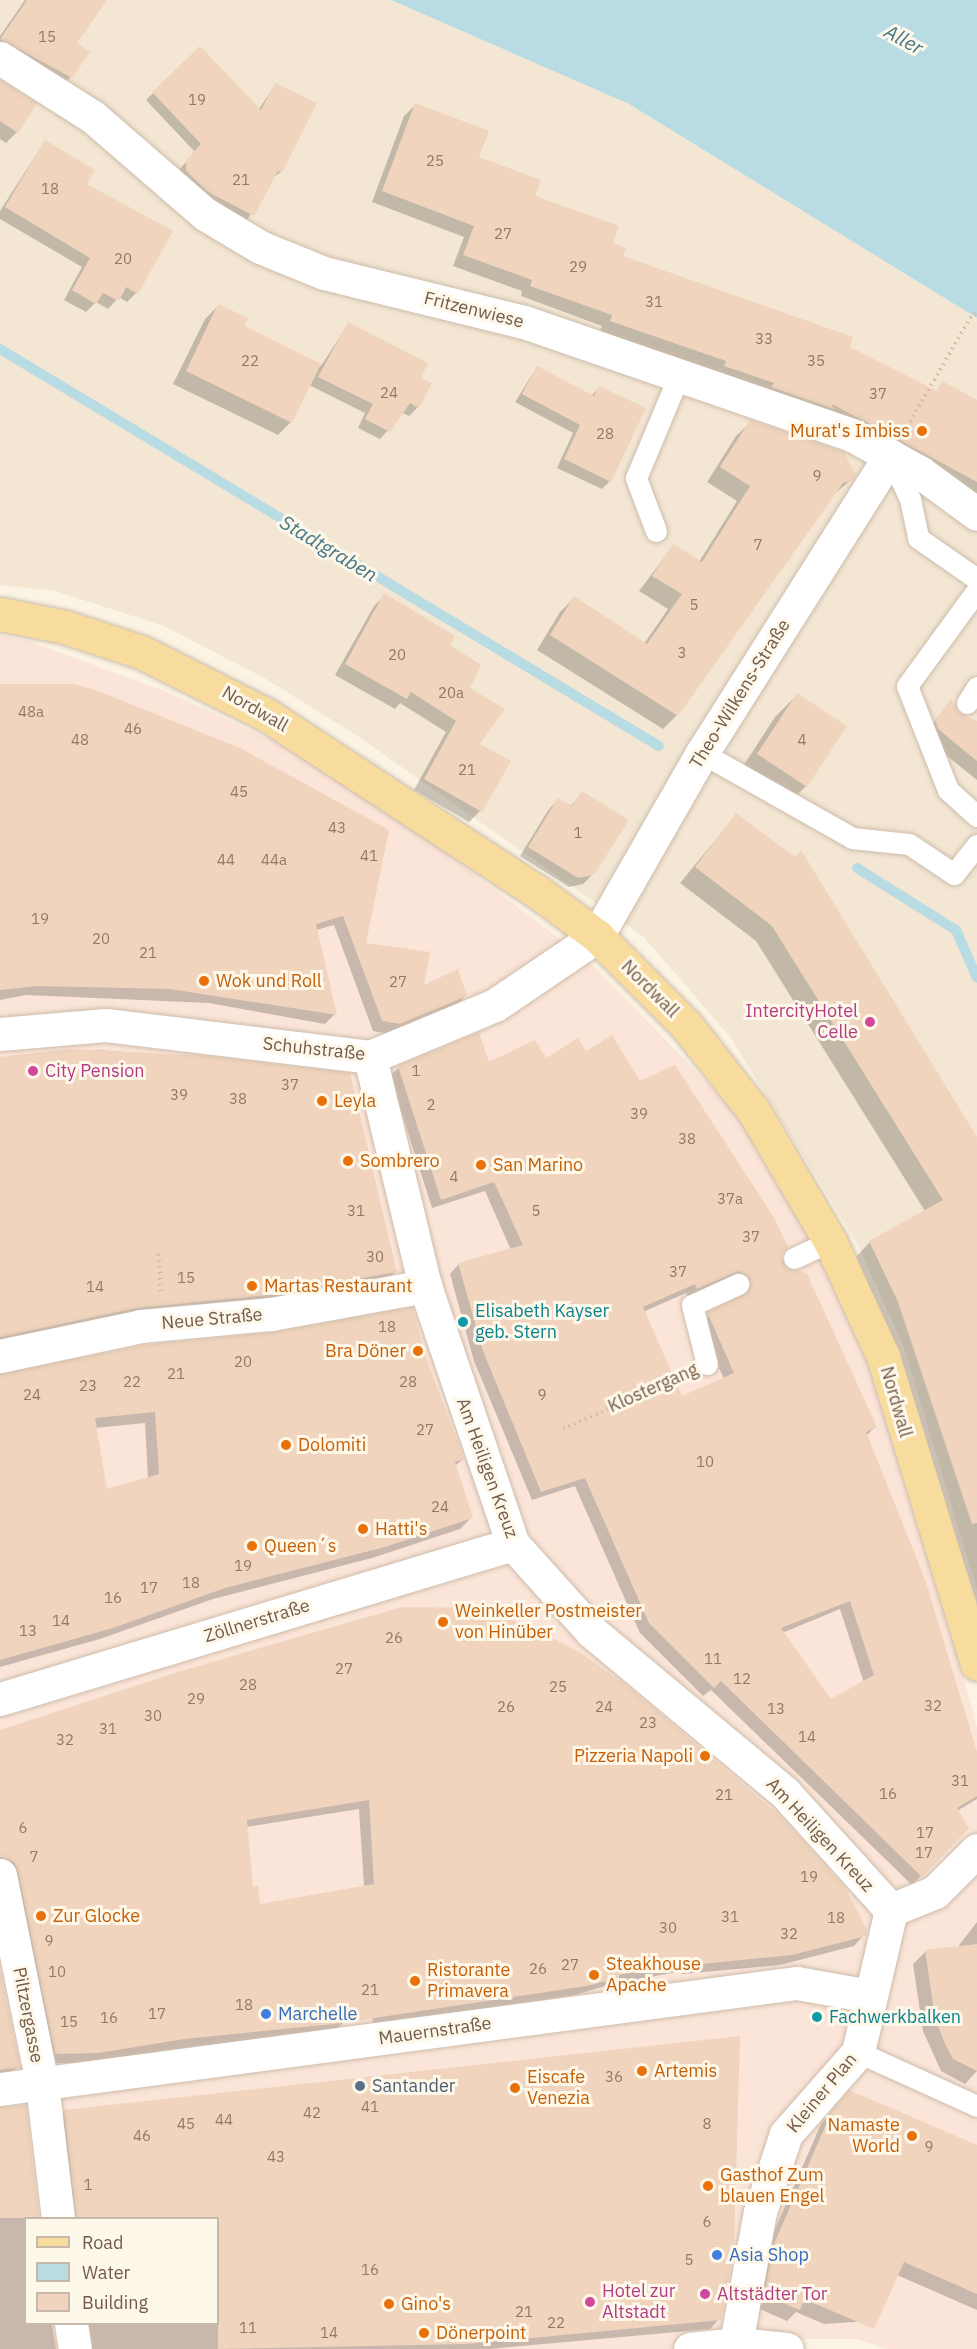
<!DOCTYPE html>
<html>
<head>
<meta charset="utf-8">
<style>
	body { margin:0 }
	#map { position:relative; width:977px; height:2349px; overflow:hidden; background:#fbf4e4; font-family:"IBM Plex Sans",sans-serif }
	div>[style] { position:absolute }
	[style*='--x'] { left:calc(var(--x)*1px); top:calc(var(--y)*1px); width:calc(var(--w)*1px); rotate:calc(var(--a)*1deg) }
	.residential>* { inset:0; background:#f3e6d3 }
	.commercial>* { inset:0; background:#fbe5d8 }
	.water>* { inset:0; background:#b9dbe4 }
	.shadow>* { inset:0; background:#0003 }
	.stream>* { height:10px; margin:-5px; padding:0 5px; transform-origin:5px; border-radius:5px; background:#b9dbe4 }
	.building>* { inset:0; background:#f0d4bd }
	.path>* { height:4px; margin-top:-2px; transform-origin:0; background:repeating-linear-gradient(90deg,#d5b8a0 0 1.5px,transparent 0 6px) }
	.roads { filter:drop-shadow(0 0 2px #cdbcab) drop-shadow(0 0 2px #cdbcab) }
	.lane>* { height:21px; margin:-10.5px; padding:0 10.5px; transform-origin:10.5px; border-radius:10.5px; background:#fff }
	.street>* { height:33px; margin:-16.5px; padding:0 16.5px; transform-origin:16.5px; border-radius:16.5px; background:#fff }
	.primary>* { height:33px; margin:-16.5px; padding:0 16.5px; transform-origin:16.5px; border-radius:16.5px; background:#f8dc9e }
	.dots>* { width:16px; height:16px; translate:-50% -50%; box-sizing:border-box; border:3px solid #fef8ea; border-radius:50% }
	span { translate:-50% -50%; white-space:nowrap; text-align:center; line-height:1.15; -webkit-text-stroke:6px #fef8ea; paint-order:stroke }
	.number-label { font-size:15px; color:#927967 }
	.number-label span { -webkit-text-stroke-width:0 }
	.street-label { font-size:18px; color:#735b4a }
	.food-label { font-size:18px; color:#c56008 }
	.right { translate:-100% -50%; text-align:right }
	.left { translate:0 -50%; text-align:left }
	.hotel-label { font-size:18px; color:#b23c85 }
	.culture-label { font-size:18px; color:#0d838f }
	.shop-label { font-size:18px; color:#366cbe }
	.service-label { font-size:18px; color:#4e5e75 }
	.water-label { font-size:20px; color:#457786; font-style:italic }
	.legend { position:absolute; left:24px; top:2217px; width:195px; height:108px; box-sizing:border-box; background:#fef8ea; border:2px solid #c6b9aa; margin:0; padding:8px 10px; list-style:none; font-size:18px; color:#735b4a }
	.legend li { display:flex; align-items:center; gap:12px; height:30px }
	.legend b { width:30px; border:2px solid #c6b9aa }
</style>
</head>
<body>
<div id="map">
	<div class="residential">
		<div style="clip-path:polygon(0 0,391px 0,629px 104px,977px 318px,977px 1590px,904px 1347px,856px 1241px,730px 1037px,644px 937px,356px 735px,266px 679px,164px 626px,55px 591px,0 585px)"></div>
	</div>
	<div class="commercial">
		<div style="clip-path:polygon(evenodd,0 635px,26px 640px,167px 692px,336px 770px,589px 961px,745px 1122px,878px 1357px,977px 1728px,977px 2349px,888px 2349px,857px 2339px,737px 2339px,731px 2349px,0 2349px,0 635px,26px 2218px,218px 2218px,218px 2324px,26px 2324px,26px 2218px)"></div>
	</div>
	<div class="water">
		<div style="clip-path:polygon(391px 0,977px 0,977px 318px,629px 104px)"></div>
	</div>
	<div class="shadow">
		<div style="clip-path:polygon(25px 0,105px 0,75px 43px,71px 77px,57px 90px,0 60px,0 36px)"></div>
		<div style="clip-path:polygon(200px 48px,259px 109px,275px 85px,281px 172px,272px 178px,246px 222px,180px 178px,180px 169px,195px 152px,146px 100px)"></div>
		<div style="clip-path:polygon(0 82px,17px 132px,6px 143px,0 139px)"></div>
		<div style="clip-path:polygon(415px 105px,477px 158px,611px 244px,621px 257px,848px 347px,977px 428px,977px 509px,600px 332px,602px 326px,521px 296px,522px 291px,453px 266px,464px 237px,372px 202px,404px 116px)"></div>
		<div style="clip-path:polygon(45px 141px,85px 184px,136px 293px,127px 302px,119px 297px,108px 309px,96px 302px,86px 312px,64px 300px,82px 267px,0 219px,0 211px)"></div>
		<div style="clip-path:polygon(219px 305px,242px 327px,321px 366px,348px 324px,419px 379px,418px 407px,409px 416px,403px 413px,380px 439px,358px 428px,365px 413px,309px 385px,291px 422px,278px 435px,173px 384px,205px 319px)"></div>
		<div style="clip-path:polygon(537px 367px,591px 396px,599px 388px,610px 481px,602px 489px,557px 468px,573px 433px,515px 402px)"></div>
		<div style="clip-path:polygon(751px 422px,851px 480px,832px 496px,677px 715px,663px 729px,537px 650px,560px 612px,574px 598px,644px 644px,668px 609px,639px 591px,673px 546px,699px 562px,737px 501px,707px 482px,736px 436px)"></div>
		<div style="clip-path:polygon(385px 595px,448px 646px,468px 688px,478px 744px,480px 811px,469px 822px,414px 790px,446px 732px,400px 703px,395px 709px,335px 675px,374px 606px)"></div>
		<div style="clip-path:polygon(0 685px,240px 749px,364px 944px,422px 988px,465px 996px,456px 1006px,389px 1034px,373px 1031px,334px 925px,316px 930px,335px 1014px,325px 1024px,209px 1003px,26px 995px,0 1000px)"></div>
		<div style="clip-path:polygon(797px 695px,806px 786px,784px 808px,736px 777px,775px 717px)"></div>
		<div style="clip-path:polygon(950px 702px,959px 715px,977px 723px,977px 780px,927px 740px,925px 733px)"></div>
		<div style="clip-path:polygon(582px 793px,593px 874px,583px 884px,569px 887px,520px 856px,549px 809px,558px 800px,570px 807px)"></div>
		<div style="clip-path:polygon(736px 815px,977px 1140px,977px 1603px,883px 1318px,855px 1258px,870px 1242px,925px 1211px,756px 941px,680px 883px)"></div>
		<div style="clip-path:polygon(97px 1050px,208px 1058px,395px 1272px,384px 1283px,0 1345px,0 1060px)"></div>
		<div style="clip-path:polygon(evenodd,585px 1053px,640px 1083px,780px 1256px,875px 1427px,866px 1436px,977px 1757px,977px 1799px,957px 1811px,967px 1828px,912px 1885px,711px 1690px,703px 1696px,640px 1633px,575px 1486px,532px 1500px,474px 1361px,450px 1274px,459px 1264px,511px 1250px,485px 1191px,432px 1208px,390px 1076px,399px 1067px,546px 1060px,585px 1053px,736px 1283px,742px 1295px,699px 1323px,724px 1379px,681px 1398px,643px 1312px,686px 1293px,688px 1297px,736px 1283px,585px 1053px,840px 1609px,864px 1683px,831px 1701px,782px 1633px,840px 1609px)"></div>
		<div style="clip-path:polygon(evenodd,426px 1361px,463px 1459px,455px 1466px,471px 1518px,460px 1529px,372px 1558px,213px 1599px,100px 1639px,0 1667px,0 1376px,426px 1361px,145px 1423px,148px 1479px,106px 1490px,95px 1428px,145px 1423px)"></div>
		<div style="clip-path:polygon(181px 1673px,864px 1935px,854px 1946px,780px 1965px,682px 1974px,682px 1971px,612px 1984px,575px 1995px,373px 2026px,359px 1809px,246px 1827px,252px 1889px,259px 1906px,324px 1894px,343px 2023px,332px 2033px,206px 2045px,88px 2063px,45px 2063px,0 1872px,0 1731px)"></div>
		<div style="clip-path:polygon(977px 1922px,977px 2071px,965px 2084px,941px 2071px,923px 2031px,913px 1964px,926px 1951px,957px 1948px)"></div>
		<div style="clip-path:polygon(0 1971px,18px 2067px,0 2079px)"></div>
		<div style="clip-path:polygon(838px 2104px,977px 2147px,977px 2310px,897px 2275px,870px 2321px,824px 2324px,796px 2312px,787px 2321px,753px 2306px,762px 2259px,821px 2124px)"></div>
		<div style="clip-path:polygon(24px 2106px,38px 2218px,26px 2218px,26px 2324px,52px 2324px,56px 2349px,0 2349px,0 2108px)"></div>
		<div style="clip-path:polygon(65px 2112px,720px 2318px,710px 2329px,489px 2349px,82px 2349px,74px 2324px,218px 2324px,218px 2218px,66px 2218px,54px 2122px)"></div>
	</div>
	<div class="stream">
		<div style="--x:0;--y:349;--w:769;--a:31.07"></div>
		<div style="--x:857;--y:868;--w:117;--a:32.1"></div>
		<div style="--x:956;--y:930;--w:52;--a:66.4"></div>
	</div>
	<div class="building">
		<div style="clip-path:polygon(27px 0,107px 0,77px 43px,90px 52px,72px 78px,0 39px)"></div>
		<div style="clip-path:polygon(200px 46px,261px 110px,275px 83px,317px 103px,282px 173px,278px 171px,254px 216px,208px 192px,186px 171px,186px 160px,201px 144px,152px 92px)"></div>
		<div style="clip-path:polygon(0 80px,37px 103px,18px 133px,0 121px)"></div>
		<div style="clip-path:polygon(415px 103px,489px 131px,479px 157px,541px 180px,535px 196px,619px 226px,613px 243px,626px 248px,623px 256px,853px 337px,850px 347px,937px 391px,942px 381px,977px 400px,977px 482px,832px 404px,834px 409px,771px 387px,774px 383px,724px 366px,726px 361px,610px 321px,612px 315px,530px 286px,532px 280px,463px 255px,474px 226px,382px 191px)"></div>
		<div style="clip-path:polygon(45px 140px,95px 170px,87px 184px,173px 231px,138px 294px,126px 287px,119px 301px,103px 293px,96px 304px,72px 290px,90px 258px,5px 207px)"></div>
		<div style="clip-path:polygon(218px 304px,248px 318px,244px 326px,321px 364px,292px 423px,186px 371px)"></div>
		<div style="clip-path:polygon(348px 322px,428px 363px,421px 378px,432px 383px,419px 408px,410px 403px,390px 432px,365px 419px,373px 404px,318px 377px)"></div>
		<div style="clip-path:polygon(537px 366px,594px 396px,599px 386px,646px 408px,611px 482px,564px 459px,580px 425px,522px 394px)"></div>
		<div style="clip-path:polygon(750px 420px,844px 452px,856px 475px,852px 481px,843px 483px,678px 716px,550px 635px,574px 596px,647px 644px,682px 594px,652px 576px,673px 544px,702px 562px,750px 486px,720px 467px)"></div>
		<div style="clip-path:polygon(384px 593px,455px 636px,450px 645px,481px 665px,470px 688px,505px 709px,480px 744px,511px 761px,482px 812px,424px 779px,456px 721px,411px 692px,407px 699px,345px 664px)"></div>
		<div style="clip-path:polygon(0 684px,75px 684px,98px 691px,240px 748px,389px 830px,366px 943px,430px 952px,424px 985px,458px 969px,467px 996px,400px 1024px,382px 1021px,343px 916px,316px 924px,337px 1015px,170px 989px,37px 986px,0 990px)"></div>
		<div style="clip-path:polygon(797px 693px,847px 726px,807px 787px,757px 754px)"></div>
		<div style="clip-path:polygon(951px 699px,960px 713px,977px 721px,977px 761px,938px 729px,935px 721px)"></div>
		<div style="clip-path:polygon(582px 791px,629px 820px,594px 875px,578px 878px,528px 847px,558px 798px,572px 806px)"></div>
		<div style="clip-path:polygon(736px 813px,795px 857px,801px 850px,977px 1137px,977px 1523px,972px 1524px,898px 1302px,869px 1241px,943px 1200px,772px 926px,695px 867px)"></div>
		<div style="clip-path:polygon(evenodd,479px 1032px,489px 1062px,535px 1040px,546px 1058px,578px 1038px,586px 1051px,612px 1035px,640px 1081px,675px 1065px,773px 1216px,788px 1247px,781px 1256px,783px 1264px,807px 1274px,877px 1427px,866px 1432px,926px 1582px,977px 1752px,977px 1796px,957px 1808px,969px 1828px,922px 1877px,721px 1681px,714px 1688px,649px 1623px,585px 1478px,541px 1492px,483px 1351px,458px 1263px,523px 1245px,494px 1182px,441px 1200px,398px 1066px,479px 1032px,739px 1271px,750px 1279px,748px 1292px,707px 1312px,734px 1373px,682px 1396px,643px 1307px,695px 1284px,697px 1289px,739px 1271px,479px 1032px,850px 1601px,874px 1675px,831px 1699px,781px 1628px,850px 1601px)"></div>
		<div style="clip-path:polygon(69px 1049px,209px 1056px,350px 1073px,397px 1272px,268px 1295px,137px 1308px,0 1337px,0 1057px)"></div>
		<div style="clip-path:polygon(evenodd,412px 1307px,427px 1361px,464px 1459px,455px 1462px,473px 1518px,385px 1547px,225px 1588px,113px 1628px,0 1660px,0 1374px,144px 1345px,274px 1332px,412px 1307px,155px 1412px,159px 1474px,107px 1489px,95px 1418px,155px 1412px)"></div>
		<div style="clip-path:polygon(evenodd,402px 1607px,472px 1608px,531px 1626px,584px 1655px,631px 1689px,778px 1814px,844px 1886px,867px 1929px,866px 1936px,792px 1955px,692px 1965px,692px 1961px,619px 1975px,619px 1978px,586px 1986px,335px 2024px,184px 2039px,99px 2053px,55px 2054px,18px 1871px,14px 1862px,0 1857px,0 1730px,181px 1671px,402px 1607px,369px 1800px,374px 1884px,260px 1904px,258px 1886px,253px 1887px,247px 1820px,369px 1800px)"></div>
		<div style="clip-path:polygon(977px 1944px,977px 2071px,953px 2059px,945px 2044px,935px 2018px,925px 1950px)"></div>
		<div style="clip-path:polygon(0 1970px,20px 2067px,0 2070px)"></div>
		<div style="clip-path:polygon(740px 2036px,734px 2250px,721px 2320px,467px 2344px,218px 2349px,218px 2218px,76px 2218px,64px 2110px)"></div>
		<div style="clip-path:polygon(849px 2090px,977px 2145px,977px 2294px,904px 2262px,874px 2329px,804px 2299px,800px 2310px,764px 2295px,773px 2246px,832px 2111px)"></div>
		<div style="clip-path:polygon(26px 2105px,39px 2218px,0 2218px,0 2107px)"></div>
	</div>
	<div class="path">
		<div style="--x:907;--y:427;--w:126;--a:-60"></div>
		<div style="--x:970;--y:318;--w:9;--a:-41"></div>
		<div style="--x:159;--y:1254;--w:38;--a:87"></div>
		<div style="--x:563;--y:1429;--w:130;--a:-24"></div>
	</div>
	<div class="roads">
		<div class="lane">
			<div style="--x:890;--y:456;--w:47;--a:65.1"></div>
			<div style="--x:910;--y:499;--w:40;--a:78"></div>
			<div style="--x:918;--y:538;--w:72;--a:34.8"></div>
			<div style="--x:656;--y:531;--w:57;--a:-110.7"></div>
			<div style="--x:636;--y:478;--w:114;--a:-67.3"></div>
			<div style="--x:977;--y:590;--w:119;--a:126.1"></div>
			<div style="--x:907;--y:686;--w:112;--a:68.5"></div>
			<div style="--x:948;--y:790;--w:39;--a:42"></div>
			<div style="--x:967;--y:703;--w:19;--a:-58"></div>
			<div style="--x:702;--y:753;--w:172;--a:29.5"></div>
			<div style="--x:852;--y:838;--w:57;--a:6"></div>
			<div style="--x:909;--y:844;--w:54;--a:33.7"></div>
			<div style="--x:954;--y:874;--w:37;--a:-52"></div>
			<div style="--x:794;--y:1258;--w:40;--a:-25"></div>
			<div style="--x:707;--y:1364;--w:61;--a:-104.3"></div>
			<div style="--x:692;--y:1305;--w:51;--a:-24.5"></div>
			<div style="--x:858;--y:2052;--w:131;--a:24.4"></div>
		</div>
		<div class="street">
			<div style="--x:0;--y:58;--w:110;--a:32.4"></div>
			<div style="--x:93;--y:117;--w:148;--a:40.9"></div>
			<div style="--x:205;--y:214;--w:64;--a:31"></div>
			<div style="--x:260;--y:247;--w:69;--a:22.1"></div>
			<div style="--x:324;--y:273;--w:206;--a:13.8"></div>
			<div style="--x:524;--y:322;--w:347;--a:19"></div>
			<div style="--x:852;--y:435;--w:79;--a:28.8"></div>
			<div style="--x:921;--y:473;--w:69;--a:36.2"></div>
			<div style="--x:0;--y:1034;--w:106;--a:-4.9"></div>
			<div style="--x:106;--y:1025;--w:266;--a:6.9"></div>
			<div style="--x:370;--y:1057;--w:135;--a:-22.6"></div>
			<div style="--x:495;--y:1005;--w:123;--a:-34.1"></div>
			<div style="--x:597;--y:936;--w:211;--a:-60.2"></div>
			<div style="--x:702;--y:753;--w:352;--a:-57.7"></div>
			<div style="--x:370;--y:1057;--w:236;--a:76.5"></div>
			<div style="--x:425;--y:1286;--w:273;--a:71.2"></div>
			<div style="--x:513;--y:1544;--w:118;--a:48.1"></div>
			<div style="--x:592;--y:1632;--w:251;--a:39.8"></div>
			<div style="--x:785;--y:1793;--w:158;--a:47.8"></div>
			<div style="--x:0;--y:1356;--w:144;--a:-12"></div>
			<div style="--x:141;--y:1326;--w:131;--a:-5.3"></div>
			<div style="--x:271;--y:1314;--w:157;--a:-10.3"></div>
			<div style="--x:0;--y:1699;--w:536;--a:-16.81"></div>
			<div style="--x:0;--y:1875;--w:213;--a:78.6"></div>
			<div style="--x:42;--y:2084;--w:135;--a:83.2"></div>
			<div style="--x:891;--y:1910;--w:48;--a:-22.2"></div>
			<div style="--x:935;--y:1892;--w:59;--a:-45"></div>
			<div style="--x:0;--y:2089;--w:804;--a:-7.58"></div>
			<div style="--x:797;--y:1983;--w:74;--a:10.1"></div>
			<div style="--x:71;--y:2324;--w:25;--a:81"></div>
			<div style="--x:690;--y:2349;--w:47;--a:-6.1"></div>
			<div style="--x:737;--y:2344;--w:50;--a:5.7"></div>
			<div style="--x:735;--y:2349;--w:139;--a:-79.7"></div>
			<div style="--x:760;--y:2212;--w:82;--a:-71.6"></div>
			<div style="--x:786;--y:2134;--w:109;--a:-48.7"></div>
			<div style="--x:858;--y:2052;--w:146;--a:-76.9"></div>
		</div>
		<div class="primary">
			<div style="--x:0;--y:614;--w:66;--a:11.3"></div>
			<div style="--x:65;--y:627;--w:80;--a:18.2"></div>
			<div style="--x:141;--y:652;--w:141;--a:26.6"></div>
			<div style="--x:267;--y:715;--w:324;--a:33.2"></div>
			<div style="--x:538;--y:892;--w:74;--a:36.7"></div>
			<div style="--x:597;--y:936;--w:126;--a:45"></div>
			<div style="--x:686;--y:1025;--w:108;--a:51.8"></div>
			<div style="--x:753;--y:1110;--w:152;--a:59.6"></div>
			<div style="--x:830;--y:1241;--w:127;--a:65.3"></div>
			<div style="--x:883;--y:1356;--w:322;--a:73"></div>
		</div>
	</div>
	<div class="dots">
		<div style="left:922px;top:431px;background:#e8710a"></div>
		<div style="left:204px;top:981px;background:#e8710a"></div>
		<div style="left:870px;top:1022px;background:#d1479c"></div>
		<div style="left:33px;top:1071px;background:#d1479c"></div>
		<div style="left:322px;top:1101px;background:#e8710a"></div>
		<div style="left:348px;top:1161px;background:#e8710a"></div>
		<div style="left:481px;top:1165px;background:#e8710a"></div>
		<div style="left:252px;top:1286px;background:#e8710a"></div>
		<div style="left:463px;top:1322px;background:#0f9aa8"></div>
		<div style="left:418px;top:1351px;background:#e8710a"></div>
		<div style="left:286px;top:1445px;background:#e8710a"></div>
		<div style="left:363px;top:1529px;background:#e8710a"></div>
		<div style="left:252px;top:1546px;background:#e8710a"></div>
		<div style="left:443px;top:1622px;background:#e8710a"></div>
		<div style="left:705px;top:1756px;background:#e8710a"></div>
		<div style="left:41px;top:1916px;background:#e8710a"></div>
		<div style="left:594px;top:1975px;background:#e8710a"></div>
		<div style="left:415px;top:1981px;background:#e8710a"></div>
		<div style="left:266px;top:2014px;background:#3f7fe0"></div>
		<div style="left:817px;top:2017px;background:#0f9aa8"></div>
		<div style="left:642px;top:2071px;background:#e8710a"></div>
		<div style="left:360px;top:2086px;background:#5c6f8a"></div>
		<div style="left:515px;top:2088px;background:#e8710a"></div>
		<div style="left:912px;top:2136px;background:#e8710a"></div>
		<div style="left:708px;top:2186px;background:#e8710a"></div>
		<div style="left:717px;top:2255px;background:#3f7fe0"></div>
		<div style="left:705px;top:2294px;background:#d1479c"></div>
		<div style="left:590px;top:2302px;background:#d1479c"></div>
		<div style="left:389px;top:2304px;background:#e8710a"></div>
		<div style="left:424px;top:2333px;background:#e8710a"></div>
	</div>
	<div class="number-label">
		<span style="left:47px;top:37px">15</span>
		<span style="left:197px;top:100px">19</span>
		<span style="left:435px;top:161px">25</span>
		<span style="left:241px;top:180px">21</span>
		<span style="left:50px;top:189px">18</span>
		<span style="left:503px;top:234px">27</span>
		<span style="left:123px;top:259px">20</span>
		<span style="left:578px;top:267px">29</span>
		<span style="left:654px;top:302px">31</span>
		<span style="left:764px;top:339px">33</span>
		<span style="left:250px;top:361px">22</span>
		<span style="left:816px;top:361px">35</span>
		<span style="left:389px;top:393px">24</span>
		<span style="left:878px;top:394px">37</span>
		<span style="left:605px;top:434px">28</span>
		<span style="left:817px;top:476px">9</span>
		<span style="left:758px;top:545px">7</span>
		<span style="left:694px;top:605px">5</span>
		<span style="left:682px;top:653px">3</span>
		<span style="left:397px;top:655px">20</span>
		<span style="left:451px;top:693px">20a</span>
		<span style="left:31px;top:712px">48a</span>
		<span style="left:133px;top:729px">46</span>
		<span style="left:80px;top:740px">48</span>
		<span style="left:802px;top:740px">4</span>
		<span style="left:467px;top:770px">21</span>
		<span style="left:239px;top:792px">45</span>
		<span style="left:337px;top:828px">43</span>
		<span style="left:578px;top:833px">1</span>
		<span style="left:369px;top:856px">41</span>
		<span style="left:226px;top:860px">44</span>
		<span style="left:274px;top:860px">44a</span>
		<span style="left:40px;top:919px">19</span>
		<span style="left:101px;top:939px">20</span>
		<span style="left:148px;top:953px">21</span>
		<span style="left:398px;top:982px">27</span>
		<span style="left:416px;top:1071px">1</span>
		<span style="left:290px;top:1085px">37</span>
		<span style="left:179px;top:1095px">39</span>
		<span style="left:238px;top:1099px">38</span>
		<span style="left:431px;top:1105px">2</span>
		<span style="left:639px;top:1114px">39</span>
		<span style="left:687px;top:1139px">38</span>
		<span style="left:454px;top:1177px">4</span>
		<span style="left:730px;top:1199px">37a</span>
		<span style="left:356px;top:1211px">31</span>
		<span style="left:536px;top:1211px">5</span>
		<span style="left:751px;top:1237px">37</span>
		<span style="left:375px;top:1257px">30</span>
		<span style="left:678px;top:1272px">37</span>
		<span style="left:186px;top:1278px">15</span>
		<span style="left:95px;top:1287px">14</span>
		<span style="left:387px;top:1327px">18</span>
		<span style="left:243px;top:1362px">20</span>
		<span style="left:176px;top:1374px">21</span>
		<span style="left:132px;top:1382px">22</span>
		<span style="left:408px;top:1382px">28</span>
		<span style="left:88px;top:1386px">23</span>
		<span style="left:32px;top:1395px">24</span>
		<span style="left:542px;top:1395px">9</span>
		<span style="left:425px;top:1430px">27</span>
		<span style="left:705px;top:1462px">10</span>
		<span style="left:440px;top:1507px">24</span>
		<span style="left:243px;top:1566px">19</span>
		<span style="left:191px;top:1583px">18</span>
		<span style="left:149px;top:1588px">17</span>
		<span style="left:113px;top:1598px">16</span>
		<span style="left:61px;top:1621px">14</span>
		<span style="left:28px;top:1631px">13</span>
		<span style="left:394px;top:1638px">26</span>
		<span style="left:713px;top:1659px">11</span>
		<span style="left:344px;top:1669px">27</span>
		<span style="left:742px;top:1679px">12</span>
		<span style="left:248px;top:1685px">28</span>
		<span style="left:558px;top:1687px">25</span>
		<span style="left:196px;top:1699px">29</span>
		<span style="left:933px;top:1706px">32</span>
		<span style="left:506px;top:1707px">26</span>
		<span style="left:604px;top:1707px">24</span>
		<span style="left:776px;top:1709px">13</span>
		<span style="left:153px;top:1716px">30</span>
		<span style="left:648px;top:1723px">23</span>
		<span style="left:108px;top:1729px">31</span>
		<span style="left:807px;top:1737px">14</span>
		<span style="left:65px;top:1740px">32</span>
		<span style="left:960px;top:1781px">31</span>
		<span style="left:888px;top:1794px">16</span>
		<span style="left:724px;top:1795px">21</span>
		<span style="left:23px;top:1828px">6</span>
		<span style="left:925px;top:1833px">17</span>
		<span style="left:924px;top:1853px">17</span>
		<span style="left:34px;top:1857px">7</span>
		<span style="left:809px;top:1877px">19</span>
		<span style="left:730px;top:1917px">31</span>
		<span style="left:836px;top:1918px">18</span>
		<span style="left:668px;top:1928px">30</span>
		<span style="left:789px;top:1934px">32</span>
		<span style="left:49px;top:1941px">9</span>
		<span style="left:570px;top:1965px">27</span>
		<span style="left:538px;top:1969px">26</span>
		<span style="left:57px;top:1972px">10</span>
		<span style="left:370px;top:1990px">21</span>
		<span style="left:244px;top:2005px">18</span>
		<span style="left:157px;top:2014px">17</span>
		<span style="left:109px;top:2018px">16</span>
		<span style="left:69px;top:2022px">15</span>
		<span style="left:614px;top:2077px">36</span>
		<span style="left:370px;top:2107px">41</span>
		<span style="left:312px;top:2113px">42</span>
		<span style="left:224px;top:2120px">44</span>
		<span style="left:186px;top:2124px">45</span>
		<span style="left:707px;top:2124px">8</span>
		<span style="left:142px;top:2136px">46</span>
		<span style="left:929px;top:2147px">9</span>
		<span style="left:276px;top:2157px">43</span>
		<span style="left:88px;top:2185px">1</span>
		<span style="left:707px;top:2222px">6</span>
		<span style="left:689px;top:2260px">5</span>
		<span style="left:370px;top:2270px">16</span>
		<span style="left:524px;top:2312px">21</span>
		<span style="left:556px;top:2323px">22</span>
		<span style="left:248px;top:2328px">11</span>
		<span style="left:329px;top:2333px">14</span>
	</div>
	<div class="street-label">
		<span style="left:474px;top:310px;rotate:14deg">Fritzenwiese</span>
		<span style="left:740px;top:694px;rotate:-58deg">Theo-Wilkens-Straße</span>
		<span style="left:255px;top:709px;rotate:30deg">Nordwall</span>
		<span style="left:650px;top:989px;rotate:45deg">Nordwall</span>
		<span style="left:314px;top:1049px;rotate:6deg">Schuhstraße</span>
		<span style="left:212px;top:1319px;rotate:-5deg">Neue Straße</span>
		<span style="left:653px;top:1388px;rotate:-24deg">Klostergang</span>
		<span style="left:896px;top:1402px;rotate:74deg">Nordwall</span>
		<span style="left:487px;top:1468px;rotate:70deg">Am Heiligen Kreuz</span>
		<span style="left:257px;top:1621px;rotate:-17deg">Zöllnerstraße</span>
		<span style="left:820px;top:1835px;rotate:47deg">Am Heiligen Kreuz</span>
		<span style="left:28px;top:2015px;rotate:79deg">Piltzergasse</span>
		<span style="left:435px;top:2031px;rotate:-8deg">Mauernstraße</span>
		<span style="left:822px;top:2093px;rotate:-50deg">Kleiner Plan</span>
	</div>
	<div class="food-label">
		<span class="right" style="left:910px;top:431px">Murat's Imbiss</span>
		<span class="left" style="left:216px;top:981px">Wok und Roll</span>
		<span class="left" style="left:334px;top:1101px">Leyla</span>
		<span class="left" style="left:360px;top:1161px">Sombrero</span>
		<span class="left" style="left:493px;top:1165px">San Marino</span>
		<span class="left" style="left:264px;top:1286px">Martas Restaurant</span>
		<span class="right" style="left:406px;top:1351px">Bra Döner</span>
		<span class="left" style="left:298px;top:1445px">Dolomiti</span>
		<span class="left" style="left:375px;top:1529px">Hatti's</span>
		<span class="left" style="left:264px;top:1546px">Queen´s</span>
		<span class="left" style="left:455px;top:1622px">Weinkeller Postmeister<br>von Hinüber</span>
		<span class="right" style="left:693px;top:1756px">Pizzeria Napoli</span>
		<span class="left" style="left:53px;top:1916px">Zur Glocke</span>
		<span class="left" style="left:606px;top:1975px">Steakhouse<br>Apache</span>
		<span class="left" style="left:427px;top:1981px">Ristorante<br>Primavera</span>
		<span class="left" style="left:654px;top:2071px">Artemis</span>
		<span class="left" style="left:527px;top:2088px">Eiscafe<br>Venezia</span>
		<span class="right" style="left:900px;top:2136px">Namaste<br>World</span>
		<span class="left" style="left:720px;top:2186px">Gasthof Zum<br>blauen Engel</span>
		<span class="left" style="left:401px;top:2304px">Gino's</span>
		<span class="left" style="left:436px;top:2333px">Dönerpoint</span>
	</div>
	<div class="hotel-label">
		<span class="right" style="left:858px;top:1022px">IntercityHotel<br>Celle</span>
		<span class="left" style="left:45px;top:1071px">City Pension</span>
		<span class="left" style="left:602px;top:2302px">Hotel zur<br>Altstadt</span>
		<span class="left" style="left:717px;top:2294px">Altstädter Tor</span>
	</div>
	<div class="culture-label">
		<span class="left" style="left:475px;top:1322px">Elisabeth Kayser<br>geb. Stern</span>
		<span class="left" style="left:829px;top:2017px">Fachwerkbalken</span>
	</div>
	<div class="shop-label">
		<span class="left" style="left:278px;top:2014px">Marchelle</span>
		<span class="left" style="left:729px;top:2255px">Asia Shop</span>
	</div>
	<div class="service-label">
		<span class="left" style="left:372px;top:2086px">Santander</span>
	</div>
	<div class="water-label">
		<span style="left:904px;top:39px;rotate:29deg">Aller</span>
		<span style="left:329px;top:548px;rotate:31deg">Stadtgraben</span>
	</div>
	<ul class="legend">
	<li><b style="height:8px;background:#f8dc9e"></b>Road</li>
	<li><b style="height:16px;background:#b9dbe4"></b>Water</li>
	<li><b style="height:16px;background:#f0d4bd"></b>Building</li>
	</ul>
</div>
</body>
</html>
